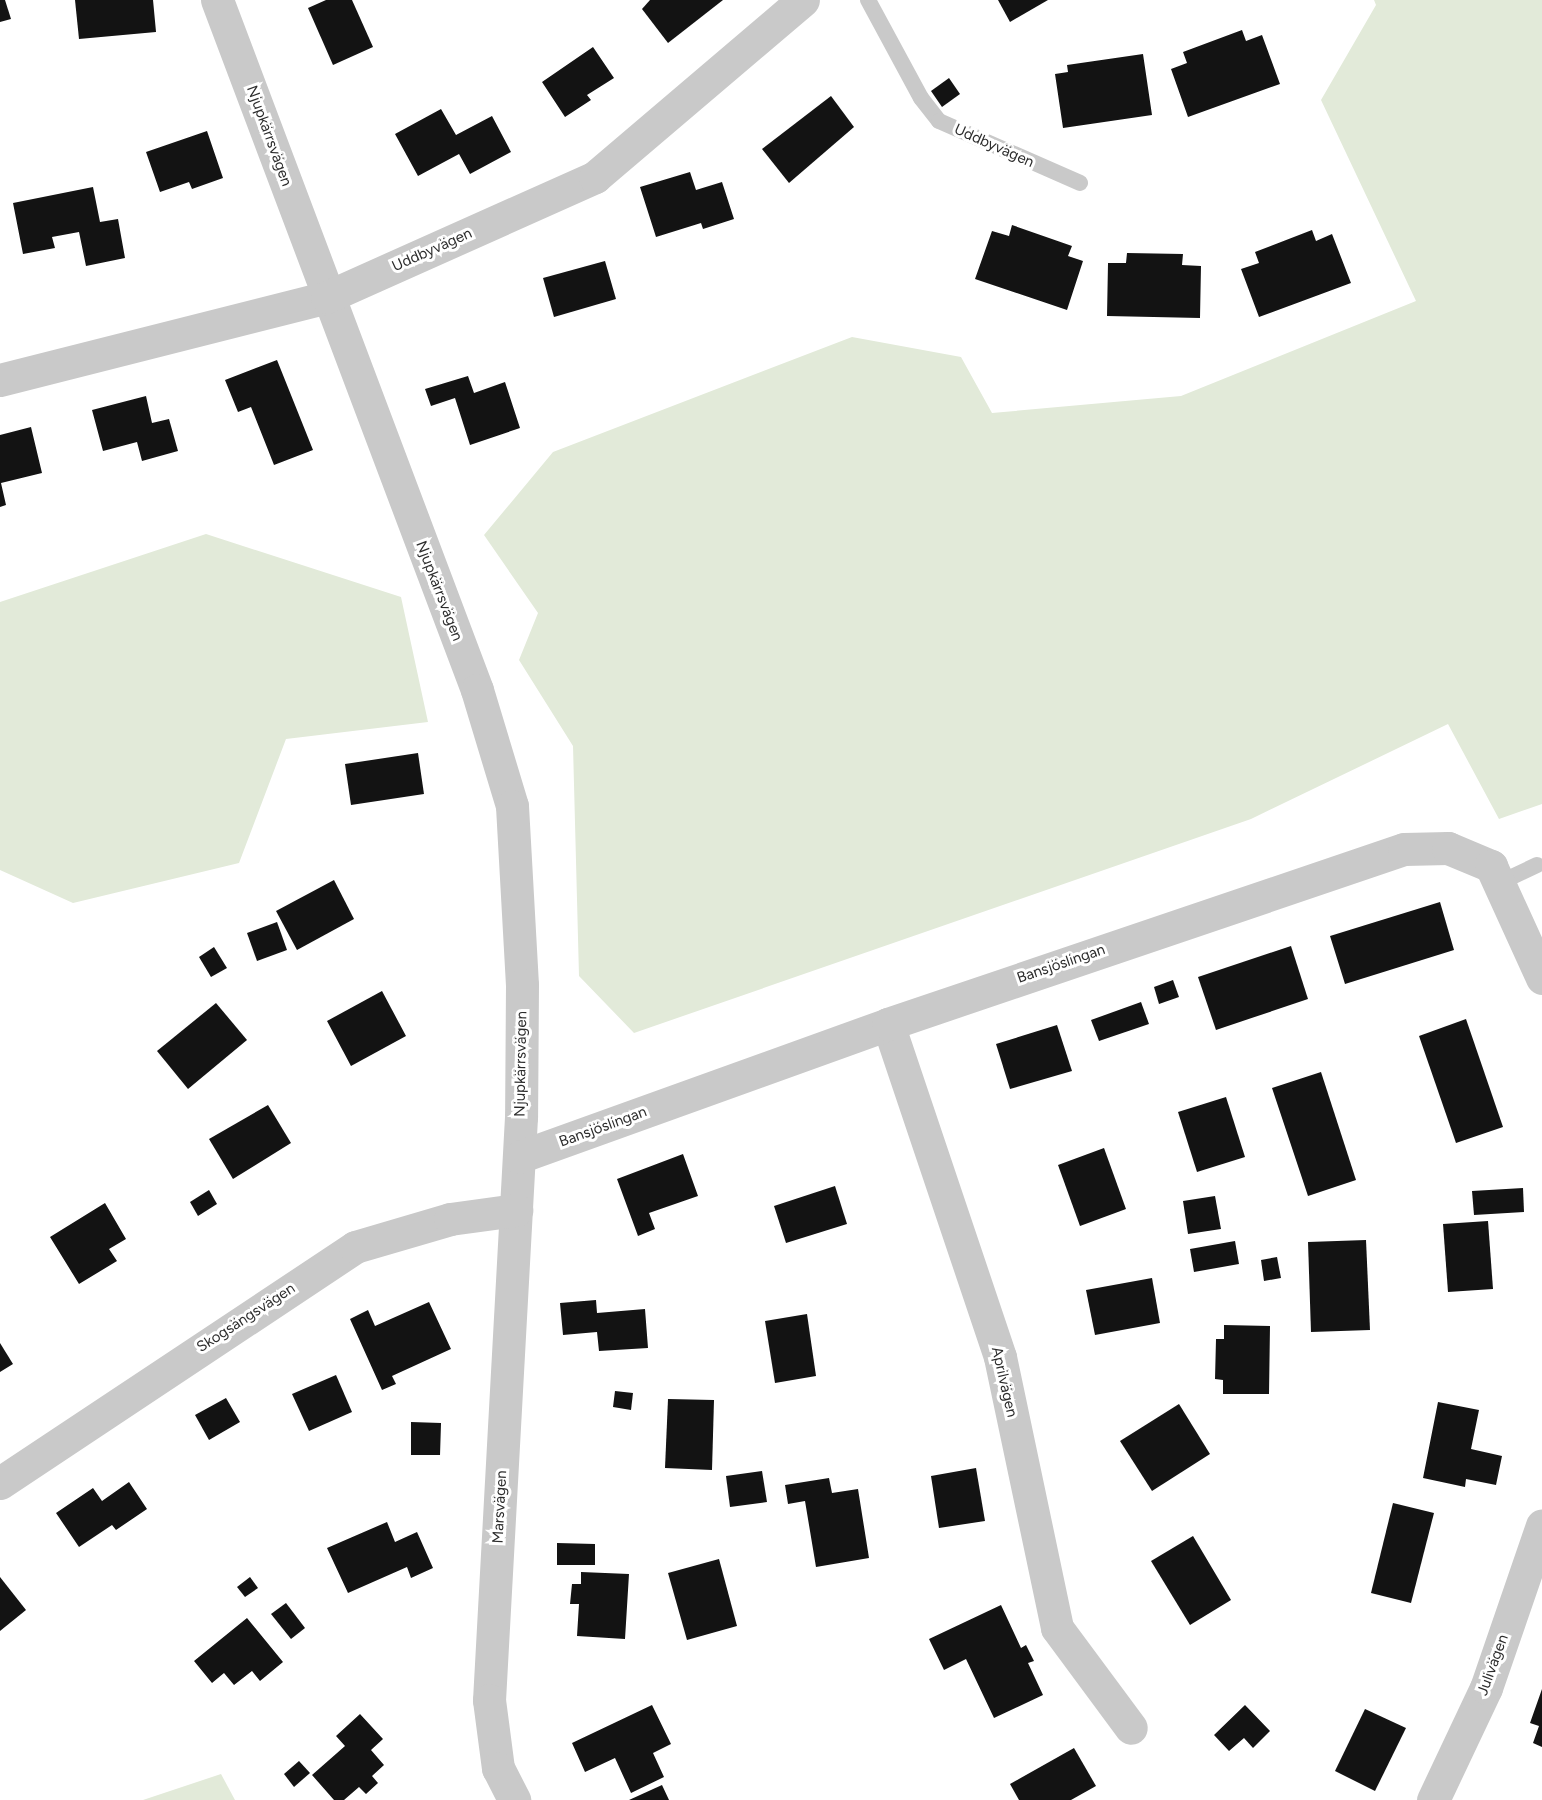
<!DOCTYPE html>
<html>
<head>
<meta charset="utf-8">
<style>
	body { margin:0 }
	#map { position:relative; width:1542px; height:1800px; overflow:hidden; background:#fff; font-family:Figtree,sans-serif }
	div>[style] { position:absolute }
	[style*='--x'] { left:calc(var(--x)*1px); top:calc(var(--y)*1px); width:calc(var(--w)*1px); rotate:calc(var(--a)*1deg) }
	.green>* { inset:0; background:#e2ead9 }
	.building>* { inset:0; background:#131313 }
	.service>* { height:16px; margin:-8px; padding:0 8px; transform-origin:8px; border-radius:8px; background:#c9c9c9 }
	.minor>* { height:33px; margin:-16.5px; padding:0 16.5px; transform-origin:16.5px; border-radius:16.5px; background:#c9c9c9 }
	span { translate:-50% -50%; white-space:nowrap; text-align:center; line-height:1.15; -webkit-text-stroke:6px #fff; paint-order:stroke }
	.street-label { font-size:15px; color:#2c2c2c }
</style>
</head>
<body>
<div id="map">
	<div class="green">
		<div style="clip-path:polygon(1374px 0,1542px 0,1542px 804px,1499px 819px,1448px 724px,1251px 819px,634px 1033px,579px 976px,573px 746px,519px 660px,538px 613px,484px 535px,553px 452px,852px 337px,961px 357px,992px 413px,1181px 396px,1416px 301px,1321px 100px,1376px 5px)"></div>
		<div style="clip-path:polygon(206px 534px,401px 597px,428px 722px,286px 739px,239px 863px,73px 903px,0 870px,0 602px)"></div>
		<div style="clip-path:polygon(221px 1774px,235px 1800px,143px 1800px)"></div>
	</div>
	<div class="building">
		<div style="clip-path:polygon(0 0,5px 0,11px 19px,0 22px)"></div>
		<div style="clip-path:polygon(75px 0,153px 0,156px 32px,79px 39px)"></div>
		<div style="clip-path:polygon(326px 0,352px 0,373px 47px,333px 65px,308px 8px)"></div>
		<div style="clip-path:polygon(650px 0,723px 0,668px 43px,642px 9px)"></div>
		<div style="clip-path:polygon(998px 0,1048px 0,1010px 22px)"></div>
		<div style="clip-path:polygon(1242px 30px,1246px 41px,1262px 35px,1280px 84px,1188px 117px,1171px 69px,1187px 63px,1183px 52px)"></div>
		<div style="clip-path:polygon(593px 47px,614px 78px,587px 95px,591px 100px,565px 117px,542px 82px)"></div>
		<div style="clip-path:polygon(1143px 54px,1152px 115px,1063px 128px,1055px 74px,1068px 72px,1067px 65px)"></div>
		<div style="clip-path:polygon(949px 78px,960px 94px,942px 107px,931px 91px)"></div>
		<div style="clip-path:polygon(831px 96px,854px 127px,789px 183px,762px 149px)"></div>
		<div style="clip-path:polygon(441px 109px,456px 135px,492px 116px,511px 152px,470px 174px,459px 154px,418px 176px,395px 134px)"></div>
		<div style="clip-path:polygon(207px 131px,223px 178px,192px 189px,189px 182px,160px 192px,146px 152px)"></div>
		<div style="clip-path:polygon(690px 172px,696px 190px,722px 182px,734px 219px,703px 229px,701px 223px,656px 237px,640px 187px)"></div>
		<div style="clip-path:polygon(93px 187px,100px 222px,118px 219px,125px 258px,86px 266px,79px 232px,52px 237px,55px 248px,23px 254px,13px 203px)"></div>
		<div style="clip-path:polygon(1012px 225px,1072px 246px,1068px 256px,1083px 261px,1067px 310px,975px 279px,992px 231px,1009px 236px)"></div>
		<div style="clip-path:polygon(1312px 230px,1316px 241px,1332px 234px,1351px 283px,1259px 317px,1241px 269px,1259px 263px,1255px 252px)"></div>
		<div style="clip-path:polygon(1127px 253px,1183px 254px,1182px 265px,1201px 266px,1200px 318px,1107px 316px,1108px 263px,1126px 263px)"></div>
		<div style="clip-path:polygon(605px 261px,616px 299px,554px 317px,543px 278px)"></div>
		<div style="clip-path:polygon(277px 360px,313px 450px,274px 465px,251px 407px,238px 412px,225px 380px)"></div>
		<div style="clip-path:polygon(468px 376px,474px 393px,505px 382px,520px 428px,470px 445px,455px 398px,431px 406px,425px 389px)"></div>
		<div style="clip-path:polygon(146px 396px,152px 423px,169px 419px,178px 451px,142px 461px,137px 442px,103px 451px,92px 410px)"></div>
		<div style="clip-path:polygon(31px 427px,42px 473px,1px 483px,6px 505px,0 507px,0 435px)"></div>
		<div style="clip-path:polygon(418px 753px,424px 794px,351px 805px,345px 764px)"></div>
		<div style="clip-path:polygon(334px 880px,354px 919px,297px 950px,276px 911px)"></div>
		<div style="clip-path:polygon(1440px 902px,1454px 950px,1345px 984px,1330px 936px)"></div>
		<div style="clip-path:polygon(277px 922px,287px 950px,257px 961px,247px 933px)"></div>
		<div style="clip-path:polygon(1291px 946px,1308px 999px,1216px 1030px,1198px 977px)"></div>
		<div style="clip-path:polygon(214px 947px,227px 968px,211px 977px,199px 957px)"></div>
		<div style="clip-path:polygon(1173px 980px,1179px 997px,1159px 1004px,1154px 987px)"></div>
		<div style="clip-path:polygon(382px 991px,406px 1036px,351px 1066px,327px 1021px)"></div>
		<div style="clip-path:polygon(1141px 1002px,1149px 1024px,1099px 1041px,1091px 1020px)"></div>
		<div style="clip-path:polygon(216px 1003px,247px 1040px,188px 1089px,157px 1051px)"></div>
		<div style="clip-path:polygon(1466px 1019px,1503px 1127px,1456px 1143px,1419px 1036px)"></div>
		<div style="clip-path:polygon(1057px 1025px,1072px 1071px,1010px 1089px,996px 1044px)"></div>
		<div style="clip-path:polygon(1321px 1072px,1356px 1180px,1308px 1196px,1272px 1088px)"></div>
		<div style="clip-path:polygon(1226px 1097px,1245px 1157px,1197px 1172px,1178px 1112px)"></div>
		<div style="clip-path:polygon(268px 1105px,291px 1143px,233px 1179px,209px 1139px)"></div>
		<div style="clip-path:polygon(1104px 1148px,1126px 1209px,1080px 1226px,1058px 1165px)"></div>
		<div style="clip-path:polygon(683px 1154px,698px 1196px,649px 1213px,655px 1229px,638px 1236px,617px 1179px)"></div>
		<div style="clip-path:polygon(835px 1186px,847px 1224px,786px 1243px,774px 1206px)"></div>
		<div style="clip-path:polygon(1523px 1188px,1524px 1212px,1474px 1215px,1472px 1191px)"></div>
		<div style="clip-path:polygon(209px 1190px,217px 1204px,198px 1216px,190px 1202px)"></div>
		<div style="clip-path:polygon(1215px 1196px,1221px 1229px,1188px 1234px,1183px 1201px)"></div>
		<div style="clip-path:polygon(105px 1203px,126px 1239px,109px 1249px,117px 1261px,79px 1284px,50px 1237px)"></div>
		<div style="clip-path:polygon(1488px 1221px,1493px 1289px,1448px 1292px,1443px 1224px)"></div>
		<div style="clip-path:polygon(1366px 1240px,1370px 1330px,1311px 1332px,1308px 1242px)"></div>
		<div style="clip-path:polygon(1235px 1241px,1239px 1264px,1194px 1272px,1190px 1249px)"></div>
		<div style="clip-path:polygon(1277px 1257px,1281px 1278px,1264px 1281px,1261px 1260px)"></div>
		<div style="clip-path:polygon(1152px 1278px,1160px 1323px,1095px 1335px,1086px 1290px)"></div>
		<div style="clip-path:polygon(596px 1300px,597px 1313px,645px 1309px,648px 1348px,599px 1351px,597px 1332px,563px 1335px,560px 1303px)"></div>
		<div style="clip-path:polygon(429px 1302px,451px 1349px,392px 1376px,396px 1384px,382px 1390px,350px 1319px,368px 1310px,375px 1326px)"></div>
		<div style="clip-path:polygon(807px 1314px,816px 1376px,775px 1383px,765px 1321px)"></div>
		<div style="clip-path:polygon(1224px 1325px,1270px 1326px,1269px 1394px,1223px 1394px,1223px 1380px,1215px 1379px,1216px 1339px,1224px 1339px)"></div>
		<div style="clip-path:polygon(0 1343px,13px 1364px,0 1372px)"></div>
		<div style="clip-path:polygon(336px 1375px,352px 1412px,309px 1431px,292px 1394px)"></div>
		<div style="clip-path:polygon(615px 1391px,633px 1393px,631px 1410px,613px 1407px)"></div>
		<div style="clip-path:polygon(226px 1398px,240px 1422px,209px 1440px,195px 1415px)"></div>
		<div style="clip-path:polygon(668px 1399px,714px 1400px,712px 1470px,665px 1468px)"></div>
		<div style="clip-path:polygon(1438px 1402px,1479px 1410px,1471px 1449px,1502px 1456px,1496px 1485px,1466px 1479px,1465px 1487px,1423px 1478px)"></div>
		<div style="clip-path:polygon(1179px 1404px,1210px 1454px,1152px 1491px,1120px 1441px)"></div>
		<div style="clip-path:polygon(411px 1422px,441px 1423px,440px 1455px,411px 1455px)"></div>
		<div style="clip-path:polygon(976px 1468px,985px 1521px,939px 1528px,931px 1476px)"></div>
		<div style="clip-path:polygon(762px 1471px,767px 1502px,730px 1507px,726px 1476px)"></div>
		<div style="clip-path:polygon(829px 1478px,832px 1493px,858px 1489px,869px 1558px,816px 1567px,805px 1501px,788px 1504px,785px 1485px)"></div>
		<div style="clip-path:polygon(129px 1482px,147px 1509px,116px 1530px,112px 1525px,79px 1547px,56px 1513px,93px 1488px,102px 1501px)"></div>
		<div style="clip-path:polygon(1393px 1503px,1434px 1513px,1411px 1603px,1371px 1593px)"></div>
		<div style="clip-path:polygon(387px 1522px,395px 1542px,417px 1532px,433px 1568px,411px 1578px,407px 1567px,348px 1593px,327px 1548px)"></div>
		<div style="clip-path:polygon(1193px 1536px,1231px 1600px,1190px 1625px,1151px 1561px)"></div>
		<div style="clip-path:polygon(557px 1543px,595px 1544px,595px 1565px,557px 1565px)"></div>
		<div style="clip-path:polygon(719px 1559px,737px 1626px,687px 1640px,668px 1573px)"></div>
		<div style="clip-path:polygon(581px 1572px,629px 1574px,625px 1639px,577px 1636px,579px 1604px,570px 1604px,572px 1584px,581px 1584px)"></div>
		<div style="clip-path:polygon(0 1577px,26px 1610px,0 1631px)"></div>
		<div style="clip-path:polygon(250px 1577px,258px 1588px,245px 1597px,237px 1587px)"></div>
		<div style="clip-path:polygon(286px 1603px,305px 1628px,291px 1639px,271px 1614px)"></div>
		<div style="clip-path:polygon(1001px 1605px,1021px 1648px,1026px 1645px,1034px 1661px,1028px 1663px,1043px 1695px,994px 1718px,966px 1659px,944px 1670px,929px 1639px)"></div>
		<div style="clip-path:polygon(247px 1618px,283px 1662px,260px 1681px,252px 1671px,234px 1685px,224px 1673px,212px 1683px,194px 1661px)"></div>
		<div style="clip-path:polygon(1542px 1689px,1542px 1747px,1533px 1743px,1539px 1726px,1530px 1723px)"></div>
		<div style="clip-path:polygon(652px 1705px,671px 1744px,653px 1753px,664px 1777px,631px 1793px,615px 1758px,585px 1772px,572px 1743px)"></div>
		<div style="clip-path:polygon(1245px 1705px,1270px 1731px,1253px 1748px,1244px 1738px,1229px 1751px,1214px 1735px)"></div>
		<div style="clip-path:polygon(1365px 1709px,1406px 1728px,1375px 1791px,1335px 1771px)"></div>
		<div style="clip-path:polygon(360px 1714px,383px 1739px,371px 1750px,384px 1765px,372px 1776px,378px 1783px,366px 1794px,359px 1787px,344px 1800px,334px 1800px,312px 1775px,345px 1746px,336px 1736px)"></div>
		<div style="clip-path:polygon(1074px 1748px,1096px 1786px,1071px 1800px,1019px 1800px,1010px 1784px)"></div>
		<div style="clip-path:polygon(299px 1761px,310px 1773px,294px 1787px,284px 1774px)"></div>
		<div style="clip-path:polygon(662px 1785px,669px 1800px,629px 1800px)"></div>
	</div>
	<div class="service">
		<div style="--x:868;--y:0;--w:111;--a:61.6"></div>
		<div style="--x:921;--y:98;--w:29;--a:52"></div>
		<div style="--x:939;--y:121;--w:154;--a:23.7"></div>
		<div style="--x:1499;--y:883;--w:42;--a:-25.3"></div>
	</div>
	<div class="minor">
		<div style="--x:217;--y:0;--w:737;--a:69.35"></div>
		<div style="--x:477;--y:690;--w:121;--a:73.2"></div>
		<div style="--x:512;--y:806;--w:179;--a:86.8"></div>
		<div style="--x:522;--y:985;--w:132;--a:90.4"></div>
		<div style="--x:521;--y:1117;--w:584;--a:93.14"></div>
		<div style="--x:489;--y:1700;--w:69;--a:82.5"></div>
		<div style="--x:498;--y:1768;--w:36;--a:63"></div>
		<div style="--x:0;--y:380;--w:337;--a:-14.2"></div>
		<div style="--x:327;--y:297;--w:294;--a:-24.1"></div>
		<div style="--x:595;--y:177;--w:273;--a:-40.4"></div>
		<div style="--x:888;--y:1024;--w:351;--a:71.4"></div>
		<div style="--x:1000;--y:1357;--w:277;--a:78.1"></div>
		<div style="--x:1057;--y:1628;--w:124;--a:53.5"></div>
		<div style="--x:519;--y:1157;--w:392;--a:-19.8"></div>
		<div style="--x:888;--y:1024;--w:545;--a:-18.73"></div>
		<div style="--x:1404;--y:849;--w:44;--a:-1.3"></div>
		<div style="--x:1448;--y:848;--w:47;--a:22.7"></div>
		<div style="--x:1491;--y:866;--w:123;--a:65.5"></div>
		<div style="--x:0;--y:1483;--w:426;--a:-33.6"></div>
		<div style="--x:355;--y:1247;--w:99;--a:-16.4"></div>
		<div style="--x:450;--y:1219;--w:67;--a:-7.8"></div>
		<div style="--x:1433;--y:1800;--w:124;--a:-64.7"></div>
		<div style="--x:1486;--y:1688;--w:172;--a:-71"></div>
	</div>
	<div class="street-label">
		<span style="left:269px;top:136px;rotate:70deg">Njupkärrsvägen</span>
		<span style="left:994px;top:146px;rotate:24deg">Uddbyvägen</span>
		<span style="left:432px;top:250px;rotate:-24deg">Uddbyvägen</span>
		<span style="left:439px;top:591px;rotate:69deg">Njupkärrsvägen</span>
		<span style="left:1061px;top:964px;rotate:-19deg">Bansjöslingan</span>
		<span style="left:521px;top:1064px;rotate:-89deg">Njupkärrsvägen</span>
		<span style="left:603px;top:1127px;rotate:-20deg">Bansjöslingan</span>
		<span style="left:246px;top:1318px;rotate:-33deg">Skogsängsvägen</span>
		<span style="left:1004px;top:1382px;rotate:77deg">Aprilvägen</span>
		<span style="left:500px;top:1507px;rotate:-87deg">Marsvägen</span>
		<span style="left:1493px;top:1665px;rotate:-70deg">Julivägen</span>
	</div>
</div>
</body>
</html>
